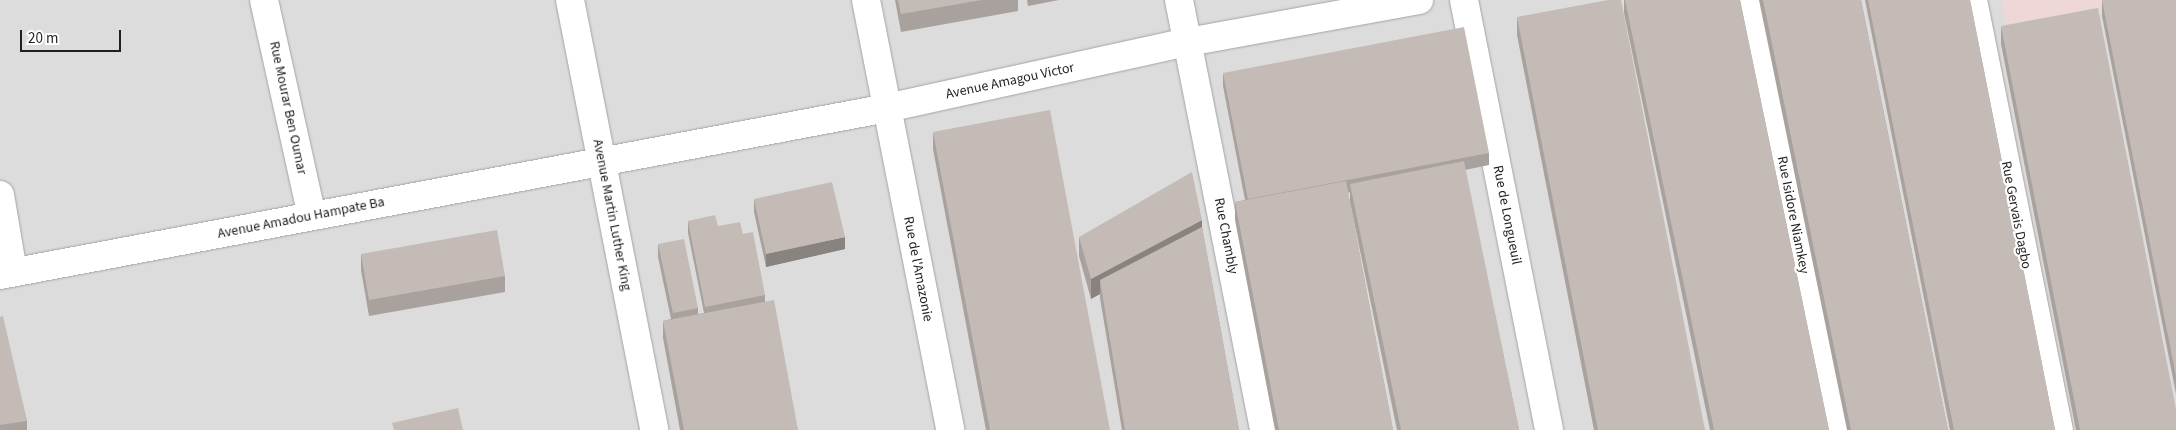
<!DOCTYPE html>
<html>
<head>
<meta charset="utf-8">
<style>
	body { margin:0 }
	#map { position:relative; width:2176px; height:430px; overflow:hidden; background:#f0ece6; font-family:"Source Sans 3",sans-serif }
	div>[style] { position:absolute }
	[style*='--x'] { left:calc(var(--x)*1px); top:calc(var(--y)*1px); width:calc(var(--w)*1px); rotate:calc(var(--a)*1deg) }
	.residential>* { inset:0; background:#dddcdd }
	.commercial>* { inset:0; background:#efd7d7 }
	.roads { filter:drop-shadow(0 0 1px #a3a3a3) drop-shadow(0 0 1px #a3a3a3) }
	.minor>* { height:28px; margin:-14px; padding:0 14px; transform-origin:14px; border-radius:14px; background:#fff }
	.tertiary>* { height:28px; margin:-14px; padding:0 14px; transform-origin:14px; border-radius:14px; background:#fff }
	.wall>* { inset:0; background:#a9a19d }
	.shaded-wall>* { inset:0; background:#89837f }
	.building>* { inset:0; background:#c4bbb6 }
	span { translate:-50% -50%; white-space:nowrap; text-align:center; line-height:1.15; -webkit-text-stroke:4.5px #fff; paint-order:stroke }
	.street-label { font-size:14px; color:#1f1f1f }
	.scale { position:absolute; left:20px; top:30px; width:101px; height:22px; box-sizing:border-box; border:2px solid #1f1f1f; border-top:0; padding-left:6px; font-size:15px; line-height:18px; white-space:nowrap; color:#1f1f1f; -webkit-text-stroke:4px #fff; paint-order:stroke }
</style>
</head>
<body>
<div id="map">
	<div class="residential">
		<div style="clip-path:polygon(0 0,2176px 0,2176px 430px,0 430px)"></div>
	</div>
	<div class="commercial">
		<div style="clip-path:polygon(2002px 0,2138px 0,2006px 24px)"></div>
	</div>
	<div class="roads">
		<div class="minor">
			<div style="--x:264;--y:0;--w:221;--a:77.5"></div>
			<div style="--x:866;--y:0;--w:438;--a:78.9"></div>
			<div style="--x:1179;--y:0;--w:438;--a:78.8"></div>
			<div style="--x:1464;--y:0;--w:438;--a:78.8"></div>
			<div style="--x:1751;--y:0;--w:438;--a:78.9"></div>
			<div style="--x:1973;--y:0;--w:439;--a:78.7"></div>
			<div style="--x:0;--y:195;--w:78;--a:80.4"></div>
		</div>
		<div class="tertiary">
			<div style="--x:570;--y:0;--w:438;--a:78.9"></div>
			<div style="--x:0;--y:275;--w:903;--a:-10.66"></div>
			<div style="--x:887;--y:108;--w:308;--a:-12.4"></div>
			<div style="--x:1188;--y:42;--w:235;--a:-10.3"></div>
		</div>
	</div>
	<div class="wall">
		<div style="clip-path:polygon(895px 0,1018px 0,1018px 11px,901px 32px)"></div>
		<div style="clip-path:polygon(1027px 0,1059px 0,1028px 6px)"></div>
		<div style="clip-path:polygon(1624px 0,1740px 0,1829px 430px,1710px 430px,1624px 13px)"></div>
		<div style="clip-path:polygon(1759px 0,1861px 0,1948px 430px,1847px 430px)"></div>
		<div style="clip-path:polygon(1865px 0,1970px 0,2055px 430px,1950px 430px)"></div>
		<div style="clip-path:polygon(2102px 0,2176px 0,2176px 394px,2102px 16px)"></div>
		<div style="clip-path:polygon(1517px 17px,1705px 430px,1594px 430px,1517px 35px)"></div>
		<div style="clip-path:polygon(2001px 26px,2176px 430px,2076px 430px,2001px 44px)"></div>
		<div style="clip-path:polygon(1223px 73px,1489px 153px,1489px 165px,1465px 170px,1519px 430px,1397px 430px,1350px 202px,1350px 192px,1348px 193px,1393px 430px,1275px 430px,1235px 220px,1235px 202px,1245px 200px,1223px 86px)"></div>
		<div style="clip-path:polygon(933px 132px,1110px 430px,986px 430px,933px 149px)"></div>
		<div style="clip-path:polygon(754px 199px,845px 249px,766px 267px,754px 212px)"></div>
		<div style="clip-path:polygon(688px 221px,718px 226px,743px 234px,765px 295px,765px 302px,798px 430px,680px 430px,663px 338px,663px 321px,671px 319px,658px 257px,658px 244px,698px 308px,698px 314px,704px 313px,688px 233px)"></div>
		<div style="clip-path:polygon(1202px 227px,1239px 430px,1122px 430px,1100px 298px,1100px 294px,1091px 299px,1079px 256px,1079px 237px)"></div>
		<div style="clip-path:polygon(361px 254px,505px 276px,505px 292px,369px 316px,361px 270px)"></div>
		<div style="clip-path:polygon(0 317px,27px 421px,27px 430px,0 430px)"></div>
	</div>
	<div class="shaded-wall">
		<div style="clip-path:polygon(1202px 220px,1202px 239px,1100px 280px,1100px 294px,1091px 299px,1091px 279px)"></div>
		<div style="clip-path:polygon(845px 237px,845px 249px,766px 267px,766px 254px)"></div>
	</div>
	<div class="building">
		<div style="clip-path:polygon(898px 0,982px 0,901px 14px)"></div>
		<div style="clip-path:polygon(1608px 0,1621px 0,1705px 430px,1598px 430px,1517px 17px)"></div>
		<div style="clip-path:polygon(1625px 0,1740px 0,1829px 430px,1714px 430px)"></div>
		<div style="clip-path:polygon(1763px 0,1861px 0,1948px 430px,1851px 430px)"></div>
		<div style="clip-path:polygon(1868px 0,1970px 0,2055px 430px,1954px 430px)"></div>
		<div style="clip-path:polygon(2102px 0,2176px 0,2176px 376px)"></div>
		<div style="clip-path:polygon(2098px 8px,2176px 409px,2176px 430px,2080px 430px,2001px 26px)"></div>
		<div style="clip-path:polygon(1464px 27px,1489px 153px,1248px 199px,1223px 73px)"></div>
		<div style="clip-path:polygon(1050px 110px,1110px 430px,990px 430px,933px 132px)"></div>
		<div style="clip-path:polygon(1464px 161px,1519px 430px,1401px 430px,1350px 184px)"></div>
		<div style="clip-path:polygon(1192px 172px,1202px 220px,1091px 279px,1079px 237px)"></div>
		<div style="clip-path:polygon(1346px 181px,1393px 430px,1279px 430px,1235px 202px)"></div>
		<div style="clip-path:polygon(832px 182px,845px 237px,766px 254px,754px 199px)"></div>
		<div style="clip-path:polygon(715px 215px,718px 226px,740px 222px,743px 234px,753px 232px,765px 295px,705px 307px,688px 221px)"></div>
		<div style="clip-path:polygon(1202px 227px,1239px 430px,1125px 430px,1100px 280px)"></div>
		<div style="clip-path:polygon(497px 230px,505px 276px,369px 300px,361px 254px)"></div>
		<div style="clip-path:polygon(684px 239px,698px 308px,673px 313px,658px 244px)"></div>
		<div style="clip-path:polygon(774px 300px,798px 430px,684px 430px,663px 321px)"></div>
		<div style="clip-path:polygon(3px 316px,27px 421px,0 425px,0 317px)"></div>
		<div style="clip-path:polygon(458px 408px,463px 430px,394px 430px,392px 423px)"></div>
	</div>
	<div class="street-label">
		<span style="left:1010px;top:81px;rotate:-12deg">Avenue Amagou Victor</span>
		<span style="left:288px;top:108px;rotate:78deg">Rue Mourar Ben Oumar</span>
		<span style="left:612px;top:215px;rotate:79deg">Avenue Martin Luther King</span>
		<span style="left:1507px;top:215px;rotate:79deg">Rue de Longueuil</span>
		<span style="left:1793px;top:215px;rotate:79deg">Rue Isidore Niamkey</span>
		<span style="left:2016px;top:215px;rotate:79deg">Rue Gervais Dagbo</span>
		<span style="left:301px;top:218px;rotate:-11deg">Avenue Amadou Hampate Ba</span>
		<span style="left:1226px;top:236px;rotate:79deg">Rue Chambly</span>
		<span style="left:918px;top:269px;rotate:79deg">Rue de l'Amazonie</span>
	</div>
	<div class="scale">20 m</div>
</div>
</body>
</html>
